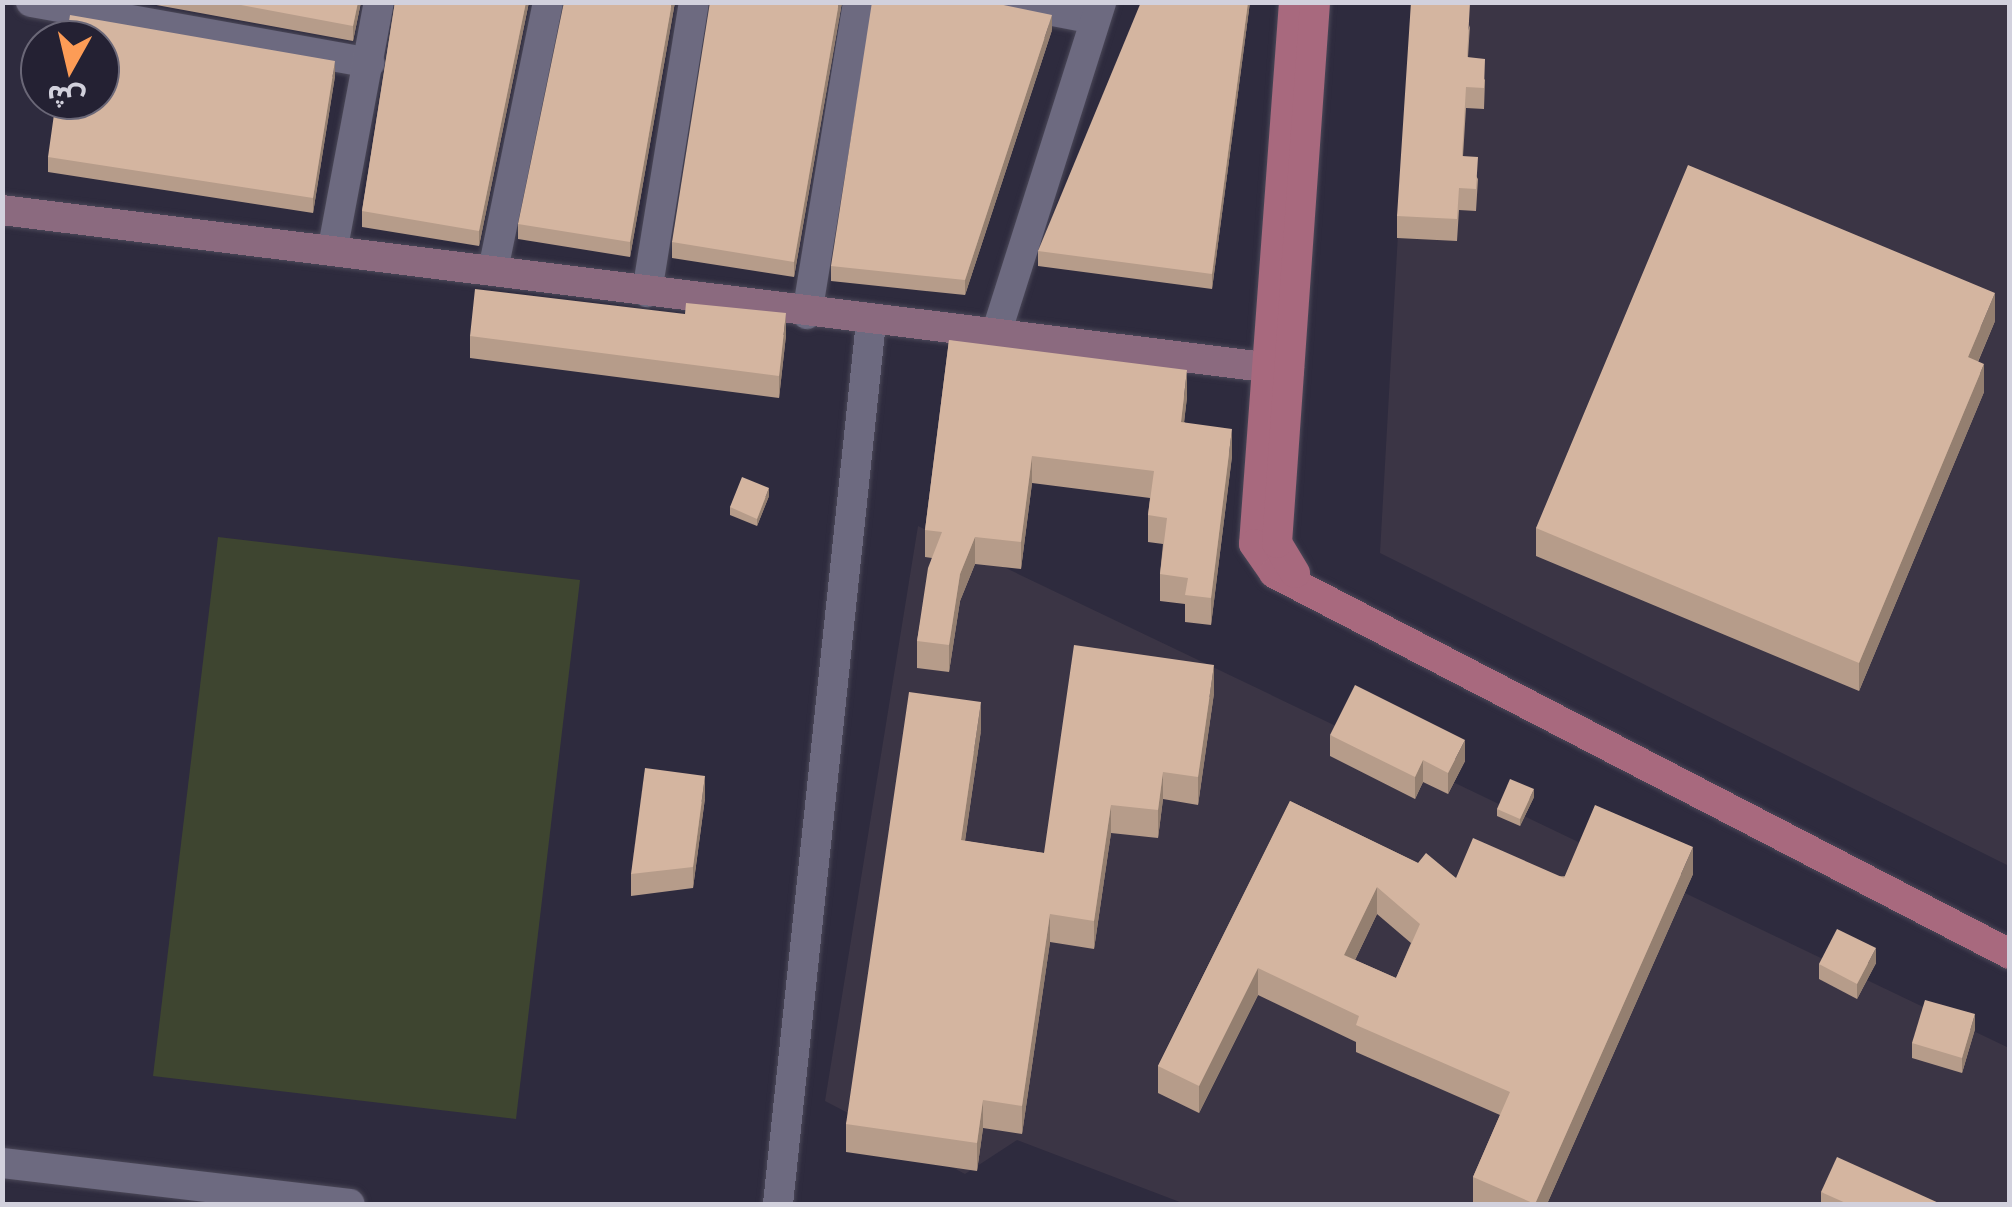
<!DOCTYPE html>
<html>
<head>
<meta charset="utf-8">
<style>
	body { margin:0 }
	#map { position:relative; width:2012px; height:1207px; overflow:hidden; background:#2e2b3e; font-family:"Asap Condensed","Noto Sans Arabic",sans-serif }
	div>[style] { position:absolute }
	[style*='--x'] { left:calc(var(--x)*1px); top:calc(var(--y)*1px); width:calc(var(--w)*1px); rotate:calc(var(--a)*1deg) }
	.industrial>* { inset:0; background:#3b3545 }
	.green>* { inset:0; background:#3e4530 }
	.roads { filter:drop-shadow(0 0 2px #4b4858) drop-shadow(0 0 2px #4b4858) }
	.street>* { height:30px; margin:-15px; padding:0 15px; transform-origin:15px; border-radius:15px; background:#6d6a80 }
	.secondary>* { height:30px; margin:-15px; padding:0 15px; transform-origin:15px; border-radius:15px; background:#8b6a7f }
	.primary>* { height:30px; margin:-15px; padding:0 15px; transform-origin:15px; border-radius:15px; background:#a8697e }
	.wall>* { inset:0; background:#b69c8a }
	.shaded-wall>* { inset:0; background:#947f70 }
	.building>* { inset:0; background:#d4b5a0 }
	span { translate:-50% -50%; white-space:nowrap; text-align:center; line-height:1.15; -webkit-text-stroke:10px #242133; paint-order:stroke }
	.frame { position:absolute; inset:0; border:5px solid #d2d1dd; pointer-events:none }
	.north { position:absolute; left:20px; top:20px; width:100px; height:100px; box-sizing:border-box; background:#242133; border:2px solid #6a6777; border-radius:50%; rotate:188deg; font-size:28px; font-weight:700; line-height:40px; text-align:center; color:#d2d1dd }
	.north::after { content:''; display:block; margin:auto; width:35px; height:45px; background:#fd9c56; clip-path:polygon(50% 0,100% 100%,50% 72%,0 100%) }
</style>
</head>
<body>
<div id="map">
	<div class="industrial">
		<div style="clip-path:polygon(1411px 3px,2009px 3px,2009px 866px,1380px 553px)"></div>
		<div style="clip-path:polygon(918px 526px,2009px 1048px,2009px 1204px,1185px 1204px,1017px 1140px,965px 1174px,825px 1101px)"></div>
	</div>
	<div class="green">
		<div style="clip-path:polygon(218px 537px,580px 580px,516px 1119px,153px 1076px)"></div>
	</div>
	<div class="roads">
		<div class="street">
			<div style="--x:31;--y:2;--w:344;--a:10.2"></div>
			<div style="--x:1006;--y:2;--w:90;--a:10.9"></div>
			<div style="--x:333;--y:247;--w:249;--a:-79.4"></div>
			<div style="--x:493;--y:270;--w:274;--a:-78.4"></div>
			<div style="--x:647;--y:292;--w:294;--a:-80.8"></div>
			<div style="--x:807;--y:314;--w:316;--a:-80.7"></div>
			<div style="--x:995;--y:337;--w:351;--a:-72.4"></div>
			<div style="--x:2;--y:1163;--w:350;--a:6.7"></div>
			<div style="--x:778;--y:1204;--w:887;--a:-83.98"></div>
		</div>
		<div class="secondary">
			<div style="--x:2;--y:210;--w:1297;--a:7.09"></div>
		</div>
		<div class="primary">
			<div style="--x:1294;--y:2;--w:543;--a:94.22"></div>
			<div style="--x:1254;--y:544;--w:35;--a:55"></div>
			<div style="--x:1274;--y:573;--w:829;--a:27.37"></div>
			<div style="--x:1295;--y:573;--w:35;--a:-121"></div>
			<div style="--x:1277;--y:543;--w:542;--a:-85.98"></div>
		</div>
	</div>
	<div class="wall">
		<div style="clip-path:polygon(140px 2px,361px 2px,353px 41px)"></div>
		<div style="clip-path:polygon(395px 2px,529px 2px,479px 246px,362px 227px,362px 211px)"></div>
		<div style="clip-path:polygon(675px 2px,630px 257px,518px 239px,518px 224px)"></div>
		<div style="clip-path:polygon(842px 2px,794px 277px,672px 258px,672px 242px)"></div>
		<div style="clip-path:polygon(1250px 2px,1212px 289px,1038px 266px,1038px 251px)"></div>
		<div style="clip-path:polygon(1470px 25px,1468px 57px,1485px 80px,1484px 109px,1466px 108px,1463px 156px,1478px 179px,1476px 211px,1459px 210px,1457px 241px,1397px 238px,1397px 216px)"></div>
		<div style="clip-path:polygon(1052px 30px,965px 295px,831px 281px,831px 266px)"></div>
		<div style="clip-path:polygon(335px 76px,313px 213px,48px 172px,48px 157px)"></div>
		<div style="clip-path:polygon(1995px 321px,1978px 362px,1984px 392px,1859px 691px,1536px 556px,1536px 528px)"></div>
		<div style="clip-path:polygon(786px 335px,779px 398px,470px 358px,470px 336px)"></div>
		<div style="clip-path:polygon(949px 340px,1187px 397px,1184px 422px,1232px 456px,1211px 625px,1185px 622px,1185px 604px,1160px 601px,1160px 574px,1163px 544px,1148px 542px,1148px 515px,1150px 498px,1032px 483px,1021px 569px,975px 564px,960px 601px,949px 672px,917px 668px,917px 641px,932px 558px,925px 557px,925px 530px)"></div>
		<div style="clip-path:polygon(769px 496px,757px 526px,730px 515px,730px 507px)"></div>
		<div style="clip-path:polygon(1214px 693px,1198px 805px,1163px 799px,1158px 838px,1111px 833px,1094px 949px,1050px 942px,1022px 1134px,983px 1128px,977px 1171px,846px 1152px,846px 1124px,981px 730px,965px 841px,1044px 853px)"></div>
		<div style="clip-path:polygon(1330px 735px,1465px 761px,1448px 794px,1423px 782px,1415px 799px,1330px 756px)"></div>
		<div style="clip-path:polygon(1534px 797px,1520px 826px,1497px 816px,1497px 809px)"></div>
		<div style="clip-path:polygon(705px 798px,693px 888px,631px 896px,631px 874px)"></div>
		<div style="clip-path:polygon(evenodd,1290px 801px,1418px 863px,1456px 878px,1693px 874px,1547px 1204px,1473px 1204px,1473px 1177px,1500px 1115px,1356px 1052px,1356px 1042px,1258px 995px,1199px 1113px,1158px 1093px,1158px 1066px,1290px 801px,1377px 914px,1411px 943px,1396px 978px,1355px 960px,1377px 914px)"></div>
		<div style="clip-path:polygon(1876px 963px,1857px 999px,1819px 979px,1819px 964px)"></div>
		<div style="clip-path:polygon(1975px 1029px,1962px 1073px,1912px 1058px,1912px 1043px)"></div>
		<div style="clip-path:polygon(1821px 1192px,1941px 1204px,1821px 1204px)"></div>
	</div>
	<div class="shaded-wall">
		<div style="clip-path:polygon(358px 2px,361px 2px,353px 41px,353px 26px)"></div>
		<div style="clip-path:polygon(526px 2px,529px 2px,479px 246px,479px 231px)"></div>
		<div style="clip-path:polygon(672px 2px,675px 2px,630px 257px,630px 242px)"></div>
		<div style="clip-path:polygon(839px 2px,842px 2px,794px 277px,794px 262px)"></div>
		<div style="clip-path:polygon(1248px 2px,1250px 2px,1212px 289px,1212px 274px)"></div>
		<div style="clip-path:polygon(1052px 15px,1052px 30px,965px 295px,965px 280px)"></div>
		<div style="clip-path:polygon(335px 61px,335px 76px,313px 213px,313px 198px)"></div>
		<div style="clip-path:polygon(1995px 293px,1995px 321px,1968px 385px,1968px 357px)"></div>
		<div style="clip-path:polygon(786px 313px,786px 335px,779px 398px,779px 376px)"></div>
		<div style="clip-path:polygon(1984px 364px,1984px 392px,1859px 691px,1859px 663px)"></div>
		<div style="clip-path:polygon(1187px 370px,1187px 397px,1181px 449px,1181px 422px)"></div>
		<div style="clip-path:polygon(1232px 429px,1232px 456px,1211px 625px,1211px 598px)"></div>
		<div style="clip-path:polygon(1032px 456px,1032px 483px,1021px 569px,1021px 542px)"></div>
		<div style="clip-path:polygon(769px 488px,769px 496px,757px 526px,757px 519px)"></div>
		<div style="clip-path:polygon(975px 537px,975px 564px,960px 601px,949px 672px,949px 645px,960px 574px)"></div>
		<div style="clip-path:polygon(1214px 665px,1214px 693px,1198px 805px,1198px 777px)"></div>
		<div style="clip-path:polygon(981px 702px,981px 730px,961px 868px,961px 840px)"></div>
		<div style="clip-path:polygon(1465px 740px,1465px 761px,1448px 794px,1448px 773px)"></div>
		<div style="clip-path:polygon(1423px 760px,1423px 782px,1415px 799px,1415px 777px)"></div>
		<div style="clip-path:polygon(1163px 772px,1163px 799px,1158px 838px,1158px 810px)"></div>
		<div style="clip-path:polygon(705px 776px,705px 798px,693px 888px,693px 867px)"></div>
		<div style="clip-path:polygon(1534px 789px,1534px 797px,1520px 826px,1520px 819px)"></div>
		<div style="clip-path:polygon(1111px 805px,1111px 833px,1094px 949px,1094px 921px)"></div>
		<div style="clip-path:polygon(1693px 847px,1693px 874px,1547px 1204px,1535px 1204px)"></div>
		<div style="clip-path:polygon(1377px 887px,1377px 914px,1344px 983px,1344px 955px)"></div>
		<div style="clip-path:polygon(1050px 914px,1050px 942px,1022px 1134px,1022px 1106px)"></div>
		<div style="clip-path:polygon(1876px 948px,1876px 963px,1857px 999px,1857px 984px)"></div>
		<div style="clip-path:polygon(1258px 968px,1258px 995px,1199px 1113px,1199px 1086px)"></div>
		<div style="clip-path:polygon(1975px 1014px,1975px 1029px,1962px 1073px,1962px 1058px)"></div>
		<div style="clip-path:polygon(983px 1100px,983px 1128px,977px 1171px,977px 1143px)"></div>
	</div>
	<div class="building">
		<div style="clip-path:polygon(225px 2px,358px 2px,353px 26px)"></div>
		<div style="clip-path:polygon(395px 2px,526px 2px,479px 231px,362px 211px)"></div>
		<div style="clip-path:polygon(564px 2px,672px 2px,630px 242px,518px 224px)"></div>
		<div style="clip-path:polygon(710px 2px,839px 2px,794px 262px,672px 242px)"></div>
		<div style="clip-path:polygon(872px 2px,989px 2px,1052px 15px,965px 280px,831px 266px)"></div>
		<div style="clip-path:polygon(1141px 2px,1248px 2px,1212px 274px,1038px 251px)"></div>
		<div style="clip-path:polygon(1411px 2px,1470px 3px,1467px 57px,1485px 59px,1484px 88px,1466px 87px,1462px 156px,1478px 157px,1476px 189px,1459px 188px,1457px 219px,1397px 216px)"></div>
		<div style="clip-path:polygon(70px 15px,335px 61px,313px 198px,48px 157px,56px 100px,100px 100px,100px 40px,66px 40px)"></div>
		<div style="clip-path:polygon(1688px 165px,1995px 293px,1968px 357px,1984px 364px,1859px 663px,1536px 528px)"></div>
		<div style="clip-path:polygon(475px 289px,685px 314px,686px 303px,786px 313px,779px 376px,470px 336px)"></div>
		<div style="clip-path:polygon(949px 340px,1187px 370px,1181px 422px,1232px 429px,1211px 598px,1185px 595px,1188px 578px,1160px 574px,1167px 518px,1148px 515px,1154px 471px,1032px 456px,1021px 542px,975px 537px,960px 574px,949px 645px,917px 641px,928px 568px,942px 532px,925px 530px)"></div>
		<div style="clip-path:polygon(742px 477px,769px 488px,757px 519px,730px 507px)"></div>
		<div style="clip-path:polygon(1074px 645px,1214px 665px,1198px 777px,1163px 772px,1158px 810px,1111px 805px,1094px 921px,1050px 914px,1022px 1106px,983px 1100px,977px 1143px,846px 1124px,909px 692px,981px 702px,961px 840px,1044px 853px)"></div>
		<div style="clip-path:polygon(1355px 685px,1465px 740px,1448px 773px,1423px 760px,1415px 777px,1330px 735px)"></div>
		<div style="clip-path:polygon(645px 768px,705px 776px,693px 867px,631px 874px)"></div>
		<div style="clip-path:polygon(1510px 779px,1534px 789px,1520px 819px,1497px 809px)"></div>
		<div style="clip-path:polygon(evenodd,1290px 801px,1418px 863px,1426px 853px,1456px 878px,1473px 838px,1564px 878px,1595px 805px,1693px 847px,1535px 1204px,1473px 1177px,1510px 1092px,1356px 1025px,1359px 1016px,1258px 968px,1199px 1086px,1158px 1066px,1290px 801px,1377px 887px,1420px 924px,1396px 978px,1344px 955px,1377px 887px)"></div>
		<div style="clip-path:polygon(1837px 929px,1876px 948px,1857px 984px,1819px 964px)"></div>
		<div style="clip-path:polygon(1925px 1000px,1975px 1014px,1962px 1058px,1912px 1043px)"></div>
		<div style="clip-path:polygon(1837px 1157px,1941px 1204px,1848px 1204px,1821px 1192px)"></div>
	</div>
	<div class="frame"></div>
	<div class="north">ش</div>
</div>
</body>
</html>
